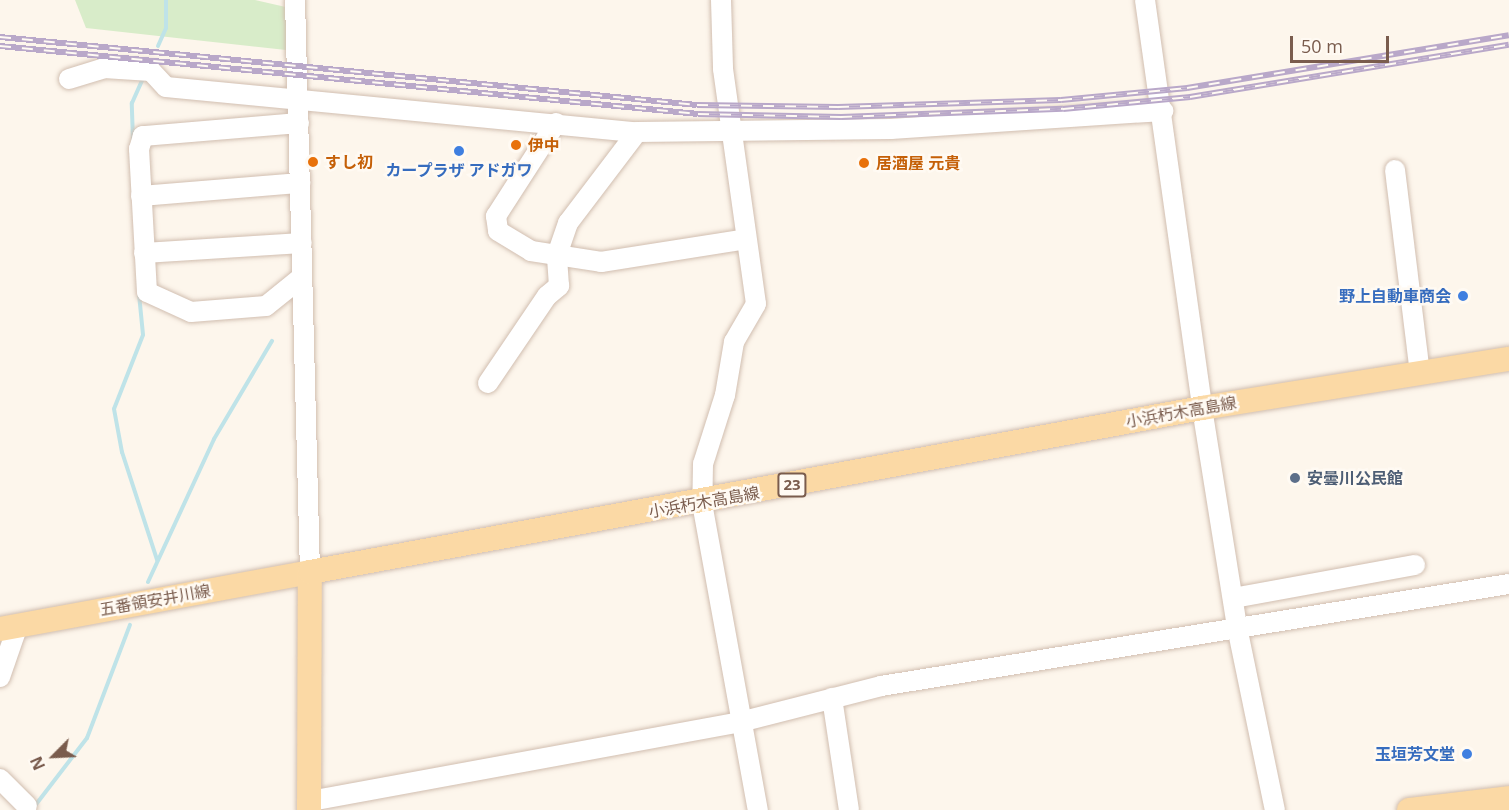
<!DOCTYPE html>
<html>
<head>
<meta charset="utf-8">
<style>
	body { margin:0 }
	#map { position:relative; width:1509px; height:810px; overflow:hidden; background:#fdf6ec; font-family:"Open Sans","Noto Sans JP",sans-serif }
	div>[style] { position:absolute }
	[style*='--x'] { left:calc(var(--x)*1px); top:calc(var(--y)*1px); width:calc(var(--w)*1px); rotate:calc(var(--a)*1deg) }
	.green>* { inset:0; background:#d8ecc9 }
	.stream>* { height:4px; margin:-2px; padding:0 2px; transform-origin:2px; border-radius:2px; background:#bfe3e8 }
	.roads { filter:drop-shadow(0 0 2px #d1beb0) drop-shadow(0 0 2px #d1beb0) }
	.minor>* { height:20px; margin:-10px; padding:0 10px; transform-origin:10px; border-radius:10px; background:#fff }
	.major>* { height:24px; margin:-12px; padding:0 12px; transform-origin:12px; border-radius:12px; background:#fbd9a5 }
	.rail>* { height:6px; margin-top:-3px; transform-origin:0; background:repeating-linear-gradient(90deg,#fffaf3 0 11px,#b9a8c9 0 22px); box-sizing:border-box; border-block:2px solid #b9a8c9 }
	.dots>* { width:16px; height:16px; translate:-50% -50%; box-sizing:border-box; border:3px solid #fffaf3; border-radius:50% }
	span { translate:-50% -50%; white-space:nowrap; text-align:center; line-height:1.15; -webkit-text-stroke:5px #fffaf3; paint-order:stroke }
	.shield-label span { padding:2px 4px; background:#fffaf3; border:2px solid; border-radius:4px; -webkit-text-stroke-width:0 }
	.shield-label { font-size:15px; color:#7a5c4d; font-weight:700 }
	.food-label { font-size:16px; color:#c56008; font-weight:700 }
	.left { translate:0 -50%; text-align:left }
	.shop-label { font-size:16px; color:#366cbe; font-weight:700 }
	.right { translate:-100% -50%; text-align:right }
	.street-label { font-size:16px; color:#7a5c4d }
	.service-label { font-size:16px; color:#4e5e75; font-weight:700 }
	.north { position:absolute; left:24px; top:726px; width:60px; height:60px; -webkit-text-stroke:4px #fffaf3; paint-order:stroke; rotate:246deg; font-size:16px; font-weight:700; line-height:24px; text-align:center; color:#7a5c4d }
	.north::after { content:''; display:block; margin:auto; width:21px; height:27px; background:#7a5c4d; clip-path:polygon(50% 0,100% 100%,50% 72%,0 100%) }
	.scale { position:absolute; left:1290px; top:36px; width:99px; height:27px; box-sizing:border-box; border:3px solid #7a5c4d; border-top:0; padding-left:8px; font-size:18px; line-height:21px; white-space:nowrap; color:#7a5c4d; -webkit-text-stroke:4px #fffaf3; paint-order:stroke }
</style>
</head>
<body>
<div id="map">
	<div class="green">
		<div style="clip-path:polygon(75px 0,255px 0,290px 8px,286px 50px,86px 28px)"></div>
	</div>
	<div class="stream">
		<div style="--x:158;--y:46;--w:20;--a:-66"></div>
		<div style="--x:166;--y:28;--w:28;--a:-90"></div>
		<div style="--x:133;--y:140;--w:37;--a:-92"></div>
		<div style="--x:132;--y:103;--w:27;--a:-66"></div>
		<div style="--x:139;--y:294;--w:41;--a:84.4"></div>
		<div style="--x:143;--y:335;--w:79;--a:111.4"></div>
		<div style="--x:114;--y:409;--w:44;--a:79.5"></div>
		<div style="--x:122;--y:452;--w:114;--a:72"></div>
		<div style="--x:148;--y:582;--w:157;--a:-65.2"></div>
		<div style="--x:214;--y:439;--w:114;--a:-59.4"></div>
		<div style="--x:34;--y:807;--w:87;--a:-52.5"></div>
		<div style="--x:87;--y:738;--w:121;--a:-69.2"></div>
	</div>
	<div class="roads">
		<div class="minor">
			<div style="--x:295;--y:0;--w:572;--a:88.5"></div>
			<div style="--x:721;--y:0;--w:69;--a:88.3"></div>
			<div style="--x:723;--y:69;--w:237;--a:82"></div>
			<div style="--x:756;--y:304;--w:44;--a:120.1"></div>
			<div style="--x:734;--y:342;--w:54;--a:99.6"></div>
			<div style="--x:725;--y:395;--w:72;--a:107.7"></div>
			<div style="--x:703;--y:464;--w:39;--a:91"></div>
			<div style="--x:702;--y:503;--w:312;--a:79.7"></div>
			<div style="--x:1145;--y:0;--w:412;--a:82"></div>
			<div style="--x:1202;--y:408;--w:222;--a:80.9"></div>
			<div style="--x:1237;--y:627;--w:187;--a:78.3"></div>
			<div style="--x:69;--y:79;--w:37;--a:-17"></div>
			<div style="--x:104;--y:68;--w:47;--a:3.7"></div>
			<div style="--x:151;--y:71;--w:22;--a:47"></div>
			<div style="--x:166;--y:87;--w:473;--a:5.5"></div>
			<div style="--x:637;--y:132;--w:254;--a:-0.7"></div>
			<div style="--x:891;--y:129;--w:273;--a:-3.8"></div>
			<div style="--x:299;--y:123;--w:157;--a:175.2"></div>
			<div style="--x:143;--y:136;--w:14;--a:107"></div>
			<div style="--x:139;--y:149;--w:143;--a:86.8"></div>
			<div style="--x:147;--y:292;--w:48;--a:24.4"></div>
			<div style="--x:191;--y:312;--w:75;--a:-4.6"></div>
			<div style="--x:266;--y:306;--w:46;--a:-38.9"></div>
			<div style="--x:556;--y:123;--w:111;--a:122.8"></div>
			<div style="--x:496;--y:216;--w:15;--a:82"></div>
			<div style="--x:498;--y:231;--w:39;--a:31"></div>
			<div style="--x:531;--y:251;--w:71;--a:8.9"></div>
			<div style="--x:601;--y:262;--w:147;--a:-9"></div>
			<div style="--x:1395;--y:170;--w:205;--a:83"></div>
			<div style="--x:141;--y:196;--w:160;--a:-4.7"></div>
			<div style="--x:144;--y:253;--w:158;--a:-3.6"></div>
			<div style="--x:488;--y:383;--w:105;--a:-55.9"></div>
			<div style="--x:547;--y:296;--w:16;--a:-40"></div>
			<div style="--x:559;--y:286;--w:31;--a:-94"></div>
			<div style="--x:557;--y:255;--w:34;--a:-71"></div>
			<div style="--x:568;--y:223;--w:114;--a:-52.8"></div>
			<div style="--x:1233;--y:598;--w:185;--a:-10.3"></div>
			<div style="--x:0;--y:677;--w:55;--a:-70.9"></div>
			<div style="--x:832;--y:698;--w:113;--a:81.4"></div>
			<div style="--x:0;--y:779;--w:38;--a:45"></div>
			<div style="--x:310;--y:801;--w:437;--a:-10.4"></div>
			<div style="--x:740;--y:722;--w:146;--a:-14.3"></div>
			<div style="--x:881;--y:686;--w:636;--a:-9.23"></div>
		</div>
		<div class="major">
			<div style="--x:0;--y:629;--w:315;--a:-10.4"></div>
			<div style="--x:309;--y:810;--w:238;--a:-89.8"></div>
			<div style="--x:310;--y:572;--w:907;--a:-10.42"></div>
			<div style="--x:1202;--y:408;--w:311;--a:-9.1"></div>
			<div style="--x:1409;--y:810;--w:101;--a:-6.8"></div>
		</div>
	</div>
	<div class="rail">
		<div style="--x:0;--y:37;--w:700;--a:5.57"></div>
		<div style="--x:697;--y:105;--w:141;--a:0.8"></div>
		<div style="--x:838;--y:107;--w:223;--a:-1.8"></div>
		<div style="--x:1061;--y:100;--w:127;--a:-5.4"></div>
		<div style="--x:1187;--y:88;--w:326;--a:-9.3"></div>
		<div style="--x:0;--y:46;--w:701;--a:5.56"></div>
		<div style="--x:698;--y:114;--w:143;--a:1.2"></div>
		<div style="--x:841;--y:117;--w:222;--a:-2.1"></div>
		<div style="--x:1063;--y:109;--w:128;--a:-5.4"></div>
		<div style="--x:1190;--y:97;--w:323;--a:-9.3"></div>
	</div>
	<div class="dots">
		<div style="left:516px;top:145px;background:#e8710a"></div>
		<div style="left:459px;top:151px;background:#3f7fe0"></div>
		<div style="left:313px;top:162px;background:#e8710a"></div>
		<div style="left:864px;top:163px;background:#e8710a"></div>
		<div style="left:1463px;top:296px;background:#3f7fe0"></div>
		<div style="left:1295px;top:478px;background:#5c6f8a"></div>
		<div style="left:1467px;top:754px;background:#3f7fe0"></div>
	</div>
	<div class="shield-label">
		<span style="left:792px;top:485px">23</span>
	</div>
	<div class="food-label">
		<span class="left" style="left:528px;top:145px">伊中</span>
		<span class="left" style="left:325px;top:162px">すし初</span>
		<span class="left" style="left:876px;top:163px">居酒屋 元貴</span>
	</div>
	<div class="shop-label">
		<span style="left:459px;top:170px">カープラザ アドガワ</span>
		<span class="right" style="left:1451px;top:296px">野上自動車商会</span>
		<span class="right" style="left:1455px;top:754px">玉垣芳文堂</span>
	</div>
	<div class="street-label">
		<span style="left:1181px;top:412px;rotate:-10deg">小浜朽木高島線</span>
		<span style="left:704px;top:502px;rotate:-10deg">小浜朽木高島線</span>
		<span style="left:155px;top:600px;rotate:-10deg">五番領安井川線</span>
	</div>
	<div class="service-label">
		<span class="left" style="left:1307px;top:478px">安曇川公民館</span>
	</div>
	<div class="north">N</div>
	<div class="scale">50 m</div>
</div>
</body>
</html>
